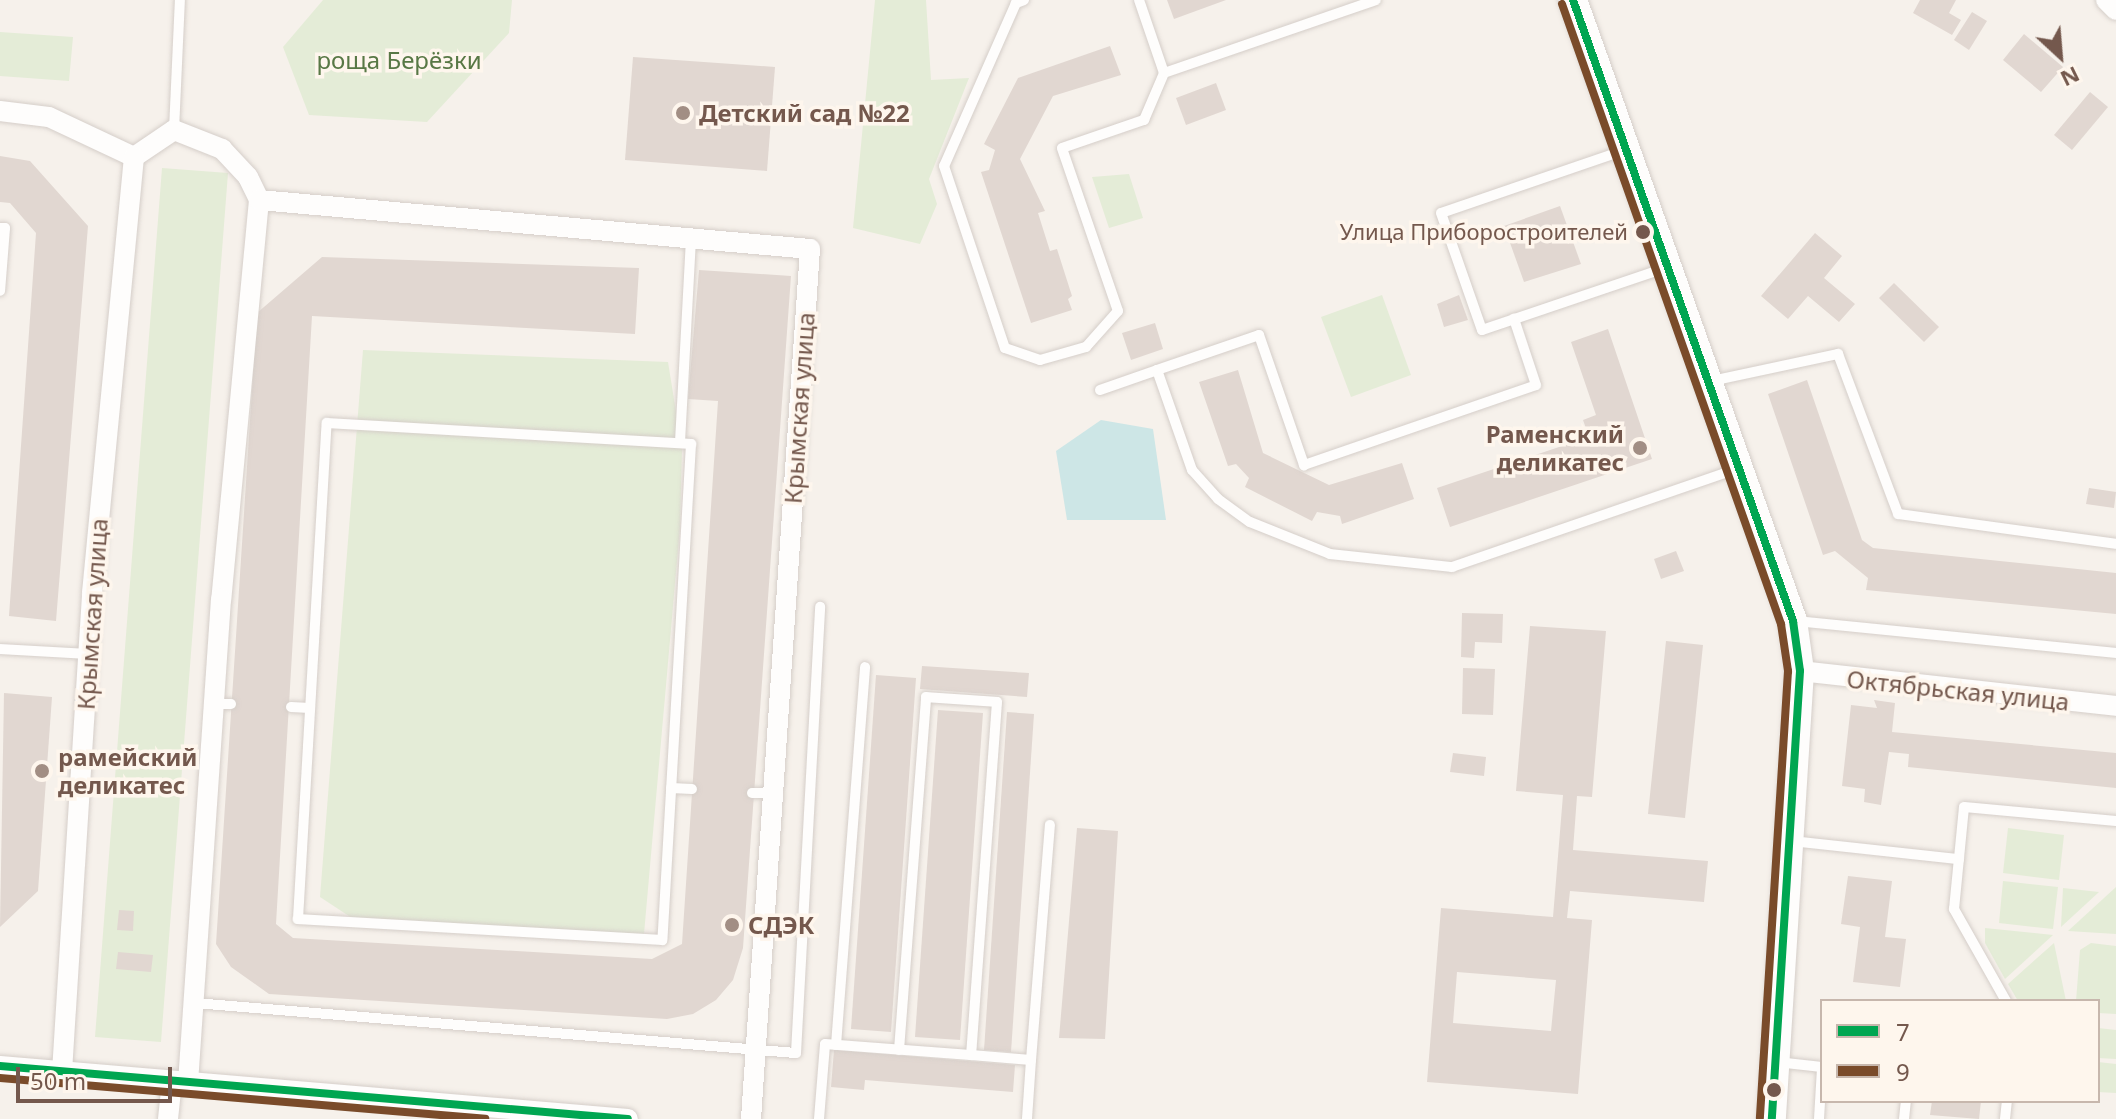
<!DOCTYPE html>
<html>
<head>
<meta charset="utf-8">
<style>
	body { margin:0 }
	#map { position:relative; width:2116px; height:1119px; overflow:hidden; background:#f6f1eb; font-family:"Noto Sans",sans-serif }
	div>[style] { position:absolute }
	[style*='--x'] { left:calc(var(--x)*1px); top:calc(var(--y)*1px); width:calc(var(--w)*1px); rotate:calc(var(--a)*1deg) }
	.green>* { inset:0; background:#e4ecd7 }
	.water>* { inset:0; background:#cde6e6 }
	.building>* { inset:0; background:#e1d7d1 }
	.roads { filter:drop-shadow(0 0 2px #d5cec9) drop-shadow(0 0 2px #d5cec9) }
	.lane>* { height:10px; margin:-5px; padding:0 5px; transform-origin:5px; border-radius:5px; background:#fefdfc }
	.street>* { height:20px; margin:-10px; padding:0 10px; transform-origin:10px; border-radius:10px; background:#fefdfc }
	.secondary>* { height:28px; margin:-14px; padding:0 14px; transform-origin:14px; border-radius:14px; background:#fefdfc }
	.bus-1>* { height:8px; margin:-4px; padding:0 4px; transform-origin:4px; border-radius:4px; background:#00a651 }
	.bus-2>* { height:8px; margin:-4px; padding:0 4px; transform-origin:4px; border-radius:4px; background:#7a4b2a }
	.dots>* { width:22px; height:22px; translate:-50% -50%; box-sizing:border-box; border:4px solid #fef6ed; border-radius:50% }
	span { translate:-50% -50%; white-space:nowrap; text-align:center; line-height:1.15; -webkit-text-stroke:7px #fef6ed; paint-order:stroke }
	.bus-label { font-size:22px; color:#74584d }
	.right { translate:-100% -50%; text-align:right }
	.park-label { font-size:24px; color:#587845 }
	.poi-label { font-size:24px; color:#74584d; font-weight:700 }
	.left { translate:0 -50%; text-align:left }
	.street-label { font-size:24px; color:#74584d }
	.legend { position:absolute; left:1820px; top:999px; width:280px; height:104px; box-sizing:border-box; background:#fef6ed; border:2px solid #c7b7ad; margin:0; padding:10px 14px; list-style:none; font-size:24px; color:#74584d }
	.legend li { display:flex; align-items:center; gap:16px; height:40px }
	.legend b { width:40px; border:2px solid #c7b7ad }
	.north { position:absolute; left:2020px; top:16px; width:80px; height:80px; -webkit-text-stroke:6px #fef6ed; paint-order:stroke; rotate:154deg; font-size:22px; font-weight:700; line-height:32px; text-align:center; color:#74584d }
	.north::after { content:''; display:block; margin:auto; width:28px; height:36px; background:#74584d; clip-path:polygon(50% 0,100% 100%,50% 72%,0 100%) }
	.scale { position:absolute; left:16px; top:1067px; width:156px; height:36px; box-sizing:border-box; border:4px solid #74584d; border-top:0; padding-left:10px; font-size:24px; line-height:28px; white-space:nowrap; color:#74584d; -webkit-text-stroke:6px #fef6ed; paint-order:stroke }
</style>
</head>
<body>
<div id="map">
	<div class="green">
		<div style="clip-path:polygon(323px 0,512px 0,509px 33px,427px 122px,309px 115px,283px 47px)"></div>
		<div style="clip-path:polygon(875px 0,926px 0,931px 80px,969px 78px,929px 179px,937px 204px,920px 244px,853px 228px)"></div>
		<div style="clip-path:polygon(0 32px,73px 37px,69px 81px,0 76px)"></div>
		<div style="clip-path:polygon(162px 168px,228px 173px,161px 1042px,95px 1037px)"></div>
		<div style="clip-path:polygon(1129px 174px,1143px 218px,1109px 228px,1092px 177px)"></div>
		<div style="clip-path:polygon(1382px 295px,1411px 375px,1351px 397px,1321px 317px)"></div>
		<div style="clip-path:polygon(363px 350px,668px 362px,682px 449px,680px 527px,644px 934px,358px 922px,320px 897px)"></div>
		<div style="clip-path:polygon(2008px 828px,2064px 835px,2059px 880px,2003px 873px)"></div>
		<div style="clip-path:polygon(2003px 881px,2058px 887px,2053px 929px,1999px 923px)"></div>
		<div style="clip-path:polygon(2116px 887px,2116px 934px,2068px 931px)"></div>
		<div style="clip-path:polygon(2063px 888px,2099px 892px,2061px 927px)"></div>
		<div style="clip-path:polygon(1985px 928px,2053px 935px,2005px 979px,1985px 943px)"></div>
		<div style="clip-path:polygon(2054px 943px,2066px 1001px,2018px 1001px,2008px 984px)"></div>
		<div style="clip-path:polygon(2091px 943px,2116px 946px,2116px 1014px,2098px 1013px,2098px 1001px,2076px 1001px,2080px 950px)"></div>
		<div style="clip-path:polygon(2098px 1028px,2116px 1030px,2116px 1059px,2098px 1058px)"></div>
		<div style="clip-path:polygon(2098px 1062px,2116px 1064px,2116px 1093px,2098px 1092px)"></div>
	</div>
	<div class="water">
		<div style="clip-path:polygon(1101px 420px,1153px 429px,1166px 520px,1067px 520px,1056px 451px)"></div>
	</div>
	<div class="building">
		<div style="clip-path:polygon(1167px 0,1226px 0,1174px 19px)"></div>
		<div style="clip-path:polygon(1920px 0,1956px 0,1949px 13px,1961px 20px,1952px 35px,1913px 13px)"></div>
		<div style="clip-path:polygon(1972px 12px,1987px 21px,1969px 50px,1954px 40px)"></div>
		<div style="clip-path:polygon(2024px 34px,2063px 67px,2041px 92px,2003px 60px)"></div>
		<div style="clip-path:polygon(1110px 46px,1121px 75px,1053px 96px,1020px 159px,1045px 211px,1038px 213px,1050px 251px,1057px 249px,1072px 296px,1068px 299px,1072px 310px,1031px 323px,981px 172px,989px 170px,995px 150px,984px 144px,1018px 78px)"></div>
		<div style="clip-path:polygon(633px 57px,775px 67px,767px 171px,625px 160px)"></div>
		<div style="clip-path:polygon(1216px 83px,1226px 110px,1186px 125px,1176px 98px)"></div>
		<div style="clip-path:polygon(2090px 92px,2108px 107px,2072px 150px,2054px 135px)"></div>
		<div style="clip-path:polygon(0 156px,30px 161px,88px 226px,56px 621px,9px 616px,36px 233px,10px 203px,0 202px)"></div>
		<div style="clip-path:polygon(1560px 206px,1581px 264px,1524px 282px,1504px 226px)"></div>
		<div style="clip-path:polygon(1815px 233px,1842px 256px,1824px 278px,1855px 304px,1839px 322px,1808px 296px,1788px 319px,1761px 296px)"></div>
		<div style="clip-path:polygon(322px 257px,639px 268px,635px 334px,312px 316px,276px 924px,293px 938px,652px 959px,682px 944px,718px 401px,688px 399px,699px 270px,791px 276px,743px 948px,733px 980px,716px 1000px,693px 1014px,667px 1019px,269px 994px,231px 967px,216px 944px,257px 313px)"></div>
		<div style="clip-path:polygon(1894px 283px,1939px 327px,1924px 342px,1879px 298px)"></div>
		<div style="clip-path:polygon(1459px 295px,1468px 320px,1444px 327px,1437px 304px)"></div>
		<div style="clip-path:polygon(1155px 323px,1163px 349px,1131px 360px,1122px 333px)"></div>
		<div style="clip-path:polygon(1608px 329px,1652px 459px,1450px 527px,1437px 488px,1589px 437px,1583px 420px,1596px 415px,1571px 342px)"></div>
		<div style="clip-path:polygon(1238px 370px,1263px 453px,1329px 485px,1402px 463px,1414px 499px,1342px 524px,1340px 516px,1317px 512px,1312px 521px,1245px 487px,1249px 478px,1236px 464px,1228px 466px,1199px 382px)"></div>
		<div style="clip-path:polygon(1807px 380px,1862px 540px,1873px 548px,2116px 573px,2116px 614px,1866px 590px,1868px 578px,1835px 551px,1823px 555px,1768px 394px)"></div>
		<div style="clip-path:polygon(2089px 488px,2116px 492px,2114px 508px,2086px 504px)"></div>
		<div style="clip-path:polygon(1676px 551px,1684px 571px,1661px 579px,1654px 559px)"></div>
		<div style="clip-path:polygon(1462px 613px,1503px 614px,1502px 643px,1475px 642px,1474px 658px,1461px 657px)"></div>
		<div style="clip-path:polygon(evenodd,1530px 626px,1606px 631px,1592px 797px,1577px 796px,1573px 850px,1708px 861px,1704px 902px,1570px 891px,1567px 918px,1592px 920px,1578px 1094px,1427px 1082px,1441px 908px,1553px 917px,1563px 795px,1516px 791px,1530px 626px,1457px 972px,1556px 980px,1551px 1031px,1453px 1023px,1457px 972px)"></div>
		<div style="clip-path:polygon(1666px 641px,1703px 645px,1685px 818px,1648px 814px)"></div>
		<div style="clip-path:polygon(922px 666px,1029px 673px,1027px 697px,920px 689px)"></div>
		<div style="clip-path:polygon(1463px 668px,1495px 669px,1493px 715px,1462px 714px)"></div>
		<div style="clip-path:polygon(876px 675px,916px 678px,891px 1032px,851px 1029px)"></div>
		<div style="clip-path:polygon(4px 693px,52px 697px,38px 891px,0 927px)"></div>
		<div style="clip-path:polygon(1874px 700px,1895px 703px,1892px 732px,2116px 753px,2116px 788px,1908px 767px,1909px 754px,1889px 752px,1881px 805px,1864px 802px,1865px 789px,1842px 786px,1851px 705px,1877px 708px)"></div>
		<div style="clip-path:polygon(938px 710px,983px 713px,960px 1040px,915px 1037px)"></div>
		<div style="clip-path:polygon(1007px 712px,1034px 714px,1011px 1052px,984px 1050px)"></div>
		<div style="clip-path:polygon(1453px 753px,1486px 757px,1484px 776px,1450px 772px)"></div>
		<div style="clip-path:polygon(1077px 828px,1118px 831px,1105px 1039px,1059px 1038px)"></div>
		<div style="clip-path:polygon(1848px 876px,1892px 881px,1885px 937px,1906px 939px,1900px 987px,1853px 982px,1860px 927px,1841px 924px)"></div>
		<div style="clip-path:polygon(119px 910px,134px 911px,133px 931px,117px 930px)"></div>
		<div style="clip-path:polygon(118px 952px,153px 955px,151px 972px,116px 969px)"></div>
		<div style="clip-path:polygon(834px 1050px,1015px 1065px,1013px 1092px,865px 1080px,864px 1090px,831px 1087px)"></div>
		<div style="clip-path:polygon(1932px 1101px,1981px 1101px,1979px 1119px,1930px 1115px)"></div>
	</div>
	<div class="roads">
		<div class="lane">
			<div style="--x:1024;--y:0;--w:9;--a:159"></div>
			<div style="--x:1016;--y:3;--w:178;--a:113.8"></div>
			<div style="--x:944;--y:166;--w:192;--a:71.5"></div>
			<div style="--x:1005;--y:348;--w:37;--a:19"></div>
			<div style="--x:1040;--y:360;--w:48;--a:-15.8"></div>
			<div style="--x:1086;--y:347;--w:48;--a:-48.4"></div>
			<div style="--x:1118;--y:311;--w:172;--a:-109"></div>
			<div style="--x:1062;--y:148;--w:87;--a:-18.9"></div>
			<div style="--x:1144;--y:120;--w:51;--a:-66.9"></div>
			<div style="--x:1164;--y:73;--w:77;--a:-108.9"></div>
			<div style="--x:1164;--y:73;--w:224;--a:-19"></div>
			<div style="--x:174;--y:130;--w:130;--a:-87.4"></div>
			<div style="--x:1625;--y:150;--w:194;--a:161.1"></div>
			<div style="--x:1441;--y:213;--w:124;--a:70.7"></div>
			<div style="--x:1482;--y:330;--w:193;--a:-18.7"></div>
			<div style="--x:0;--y:228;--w:5;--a:0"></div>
			<div style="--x:5;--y:228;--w:63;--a:94.5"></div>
			<div style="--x:1157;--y:370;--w:108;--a:-18.9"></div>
			<div style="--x:1259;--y:335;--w:138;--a:70.9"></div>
			<div style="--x:1304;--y:465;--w:245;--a:-19"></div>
			<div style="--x:1536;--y:385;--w:70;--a:-108.4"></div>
			<div style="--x:1711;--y:381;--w:130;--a:-12"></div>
			<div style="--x:1838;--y:354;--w:171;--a:69.4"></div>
			<div style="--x:1898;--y:514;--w:220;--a:7.8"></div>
			<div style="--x:1100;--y:390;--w:60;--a:-19.3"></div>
			<div style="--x:1157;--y:370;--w:106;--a:70.7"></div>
			<div style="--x:1192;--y:470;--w:39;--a:48"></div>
			<div style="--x:1218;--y:499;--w:39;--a:36"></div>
			<div style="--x:1250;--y:522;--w:86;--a:21.8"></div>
			<div style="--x:1330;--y:554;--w:123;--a:6.1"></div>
			<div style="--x:1452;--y:567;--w:301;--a:-19"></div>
			<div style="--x:327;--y:423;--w:365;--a:3.3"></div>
			<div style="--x:691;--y:444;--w:497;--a:93.3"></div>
			<div style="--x:662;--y:940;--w:365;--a:-176.7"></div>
			<div style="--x:298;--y:919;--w:497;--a:-86.7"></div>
			<div style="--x:680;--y:442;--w:203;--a:-86.9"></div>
			<div style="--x:1796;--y:621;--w:322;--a:5.7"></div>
			<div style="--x:0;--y:649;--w:88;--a:3.3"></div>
			<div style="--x:216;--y:704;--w:15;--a:0"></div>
			<div style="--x:291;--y:707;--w:19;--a:3"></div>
			<div style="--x:671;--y:788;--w:21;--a:3"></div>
			<div style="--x:752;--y:793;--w:20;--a:0"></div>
			<div style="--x:1792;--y:841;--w:168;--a:6.2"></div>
			<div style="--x:2006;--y:1001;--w:106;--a:-119.5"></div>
			<div style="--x:1954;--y:909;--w:102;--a:-84.4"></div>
			<div style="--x:1964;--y:807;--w:153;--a:5.3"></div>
			<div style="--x:195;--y:1003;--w:603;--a:4.76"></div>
			<div style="--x:796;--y:1053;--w:447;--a:-86.9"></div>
			<div style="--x:836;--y:1045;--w:379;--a:-85.6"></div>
			<div style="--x:899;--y:1050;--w:354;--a:-85.6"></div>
			<div style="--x:926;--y:697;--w:71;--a:4"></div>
			<div style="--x:997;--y:702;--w:354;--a:94.2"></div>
			<div style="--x:971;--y:1055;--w:60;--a:4.8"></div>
			<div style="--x:1031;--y:1060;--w:59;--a:93.9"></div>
			<div style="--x:1031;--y:1060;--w:236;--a:-85.4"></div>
			<div style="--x:1777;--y:1062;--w:45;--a:6.3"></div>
			<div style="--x:819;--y:1119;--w:75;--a:-85.4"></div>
			<div style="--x:825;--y:1044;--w:146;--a:4.3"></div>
			<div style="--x:1819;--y:1119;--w:51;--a:-86.6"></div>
			<div style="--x:1904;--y:1119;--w:18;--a:-84"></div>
			<div style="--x:2005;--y:1119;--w:18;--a:-84"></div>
		</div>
		<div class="street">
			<div style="--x:2106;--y:0;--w:14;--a:45"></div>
			<div style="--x:0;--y:111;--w:49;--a:7"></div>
			<div style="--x:49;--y:117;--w:94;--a:25.2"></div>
			<div style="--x:134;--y:157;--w:48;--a:-34"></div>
			<div style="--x:174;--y:130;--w:52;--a:21.6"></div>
			<div style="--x:222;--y:149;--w:38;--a:47"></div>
			<div style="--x:248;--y:177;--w:25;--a:64"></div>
			<div style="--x:259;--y:200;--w:401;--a:95.4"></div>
			<div style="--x:221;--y:599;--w:486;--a:93.9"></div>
			<div style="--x:259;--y:200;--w:553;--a:5.08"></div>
			<div style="--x:810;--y:249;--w:872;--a:93.88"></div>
			<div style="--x:1800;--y:671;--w:318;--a:6.3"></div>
			<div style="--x:0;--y:1066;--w:630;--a:4.82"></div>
			<div style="--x:62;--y:1072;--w:480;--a:-86.4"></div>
			<div style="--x:92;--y:593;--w:438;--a:-84.5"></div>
			<div style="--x:168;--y:1119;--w:37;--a:-84"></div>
		</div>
		<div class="secondary">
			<div style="--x:1573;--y:0;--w:659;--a:70.49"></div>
			<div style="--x:1793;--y:621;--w:50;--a:82"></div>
			<div style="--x:1800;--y:671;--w:449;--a:93.6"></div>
		</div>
	</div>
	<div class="bus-1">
		<div style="--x:1573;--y:0;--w:659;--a:70.49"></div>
		<div style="--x:1793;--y:621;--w:50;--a:82"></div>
		<div style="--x:1800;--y:671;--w:449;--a:93.6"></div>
		<div style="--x:0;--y:1066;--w:630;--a:4.82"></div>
	</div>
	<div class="bus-2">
		<div style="--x:1562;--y:4;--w:658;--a:70.55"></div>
		<div style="--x:1781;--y:624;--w:48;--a:81.5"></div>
		<div style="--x:1788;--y:671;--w:448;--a:93.6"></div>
		<div style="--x:0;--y:1078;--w:487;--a:4.8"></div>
	</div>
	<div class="dots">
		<div style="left:683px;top:113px;background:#a28e84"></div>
		<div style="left:1643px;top:232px;background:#74584d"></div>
		<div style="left:1640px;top:448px;background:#a28e84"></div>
		<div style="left:42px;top:771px;background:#a28e84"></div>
		<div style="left:732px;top:925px;background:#a28e84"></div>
		<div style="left:1774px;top:1090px;background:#74584d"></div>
	</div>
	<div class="bus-label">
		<span class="right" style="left:1628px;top:232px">Улица Приборостроителей</span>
	</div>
	<div class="park-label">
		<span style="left:399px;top:60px">роща Берёзки</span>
	</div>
	<div class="poi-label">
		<span class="left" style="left:699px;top:113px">Детский сад №22</span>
		<span class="right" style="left:1624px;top:448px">Раменский<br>деликатес</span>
		<span class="left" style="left:58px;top:771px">рамейский<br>деликатес</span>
		<span class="left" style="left:748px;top:925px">СДЭК</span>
	</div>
	<div class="street-label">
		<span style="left:799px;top:408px;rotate:-86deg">Крымская улица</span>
		<span style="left:92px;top:614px;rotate:-86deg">Крымская улица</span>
		<span style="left:1958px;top:690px;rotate:6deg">Октябрьская улица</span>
	</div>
	<ul class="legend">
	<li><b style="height:10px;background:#00a651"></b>7</li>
	<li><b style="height:10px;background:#7a4b2a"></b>9</li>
	</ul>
	<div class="north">N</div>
	<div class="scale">50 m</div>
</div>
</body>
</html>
